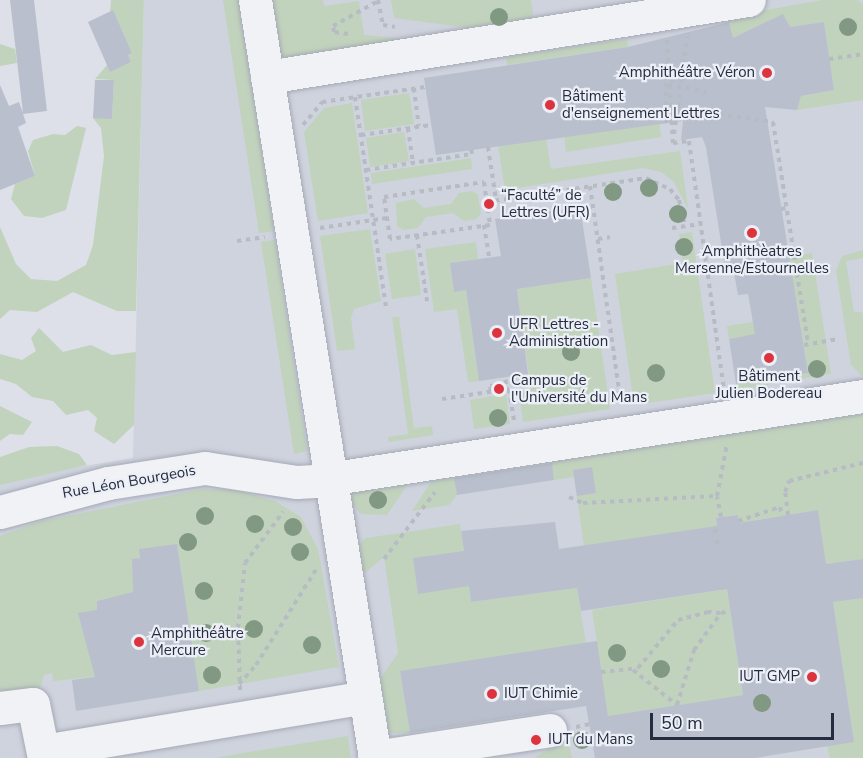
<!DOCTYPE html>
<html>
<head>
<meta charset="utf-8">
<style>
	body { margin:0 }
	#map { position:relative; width:863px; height:758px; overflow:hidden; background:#dde0e8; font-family:"Nunito Sans",sans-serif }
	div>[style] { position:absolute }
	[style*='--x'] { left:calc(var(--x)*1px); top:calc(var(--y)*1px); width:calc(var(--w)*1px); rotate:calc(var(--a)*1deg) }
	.built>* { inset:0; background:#ced3de }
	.green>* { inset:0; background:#c1d3bd }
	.building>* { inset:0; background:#b9bfcc }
	.path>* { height:4px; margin-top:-2px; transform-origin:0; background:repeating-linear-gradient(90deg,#b7bbc3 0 4.5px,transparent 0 9px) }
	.roads { filter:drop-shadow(0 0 2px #a6aab6) drop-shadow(0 0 2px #a6aab6) }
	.minor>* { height:33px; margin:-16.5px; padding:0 16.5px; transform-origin:16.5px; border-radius:16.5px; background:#f0f2f6 }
	.path-bridge>* { height:4px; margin-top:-2px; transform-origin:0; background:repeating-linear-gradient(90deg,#b7bbc3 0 4.5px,transparent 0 9px) }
	.trees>* { width:18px; height:18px; margin:-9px; border-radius:50%; background:#819883 }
	.dots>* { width:16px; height:16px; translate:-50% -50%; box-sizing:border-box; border:3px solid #eceff6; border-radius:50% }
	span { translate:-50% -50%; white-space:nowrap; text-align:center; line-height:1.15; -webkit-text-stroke:4.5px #eceff6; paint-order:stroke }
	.poi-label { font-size:15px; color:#252c40 }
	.right { translate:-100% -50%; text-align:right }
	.left { translate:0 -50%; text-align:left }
	.street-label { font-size:15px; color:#252c40 }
	.scale { position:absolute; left:650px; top:713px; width:184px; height:27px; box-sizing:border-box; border:3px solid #252c40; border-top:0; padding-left:8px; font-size:18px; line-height:21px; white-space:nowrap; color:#252c40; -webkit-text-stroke:4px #eceff6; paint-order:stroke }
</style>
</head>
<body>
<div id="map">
	<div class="built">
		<div style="clip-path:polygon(144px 0,863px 0,863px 758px,0 758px,0 485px,36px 474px,133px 458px)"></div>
	</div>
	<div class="green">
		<div style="clip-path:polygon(111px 0,144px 0,136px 311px,117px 311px,73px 292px,37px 312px,10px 310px,0 319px,0 227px,16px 264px,31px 279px,57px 281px,86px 265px,93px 245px,104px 156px,101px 128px,93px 118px,112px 118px,114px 80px,95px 79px,107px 65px,113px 70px,131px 62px,128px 55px,132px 53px,113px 11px,110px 12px)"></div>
		<div style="clip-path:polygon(223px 0,239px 0,274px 231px,259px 233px)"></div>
		<div style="clip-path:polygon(270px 0,323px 0,324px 6px,359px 1px,364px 35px,396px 38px,397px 41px,279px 60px)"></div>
		<div style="clip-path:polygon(391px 0,531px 0,534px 23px,492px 31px,394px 18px)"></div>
		<div style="clip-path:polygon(822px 0,857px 0,863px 4px,863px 100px,797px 110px,801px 96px,834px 90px,824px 22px,790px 27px,783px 15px,733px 38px,728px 17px)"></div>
		<div style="clip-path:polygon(627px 39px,628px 47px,507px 65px,506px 57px)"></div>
		<div style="clip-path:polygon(0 44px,15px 49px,17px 63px,0 66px)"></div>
		<div style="clip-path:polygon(409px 93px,414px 124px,365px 131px,361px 100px)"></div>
		<div style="clip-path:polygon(352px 103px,368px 213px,318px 221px,304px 132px,324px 108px)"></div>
		<div style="clip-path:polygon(659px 120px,661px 137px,566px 152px,564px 135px)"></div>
		<div style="clip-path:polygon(77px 126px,86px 128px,66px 210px,42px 218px,24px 216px,11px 199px,15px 184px,35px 176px,28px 151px,33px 140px,53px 134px,65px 135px)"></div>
		<div style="clip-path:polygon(404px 132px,409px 161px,370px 167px,366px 138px)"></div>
		<div style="clip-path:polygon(546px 138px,551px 169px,680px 151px,688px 209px,674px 182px,661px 172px,643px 168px,505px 190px,498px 145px)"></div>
		<div style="clip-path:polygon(471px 158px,472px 169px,372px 184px,371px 173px)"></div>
		<div style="clip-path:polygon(472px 191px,478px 195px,481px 214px,476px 219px,464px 221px,453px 213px,426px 217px,418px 228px,403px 230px,397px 226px,396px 203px,414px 199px,424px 208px,451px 204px,459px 193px)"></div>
		<div style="clip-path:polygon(370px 229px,381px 301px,354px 309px,351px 318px,355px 349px,337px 351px,320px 236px)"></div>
		<div style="clip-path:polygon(692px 232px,715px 393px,634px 405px,615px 274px,683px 263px,679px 234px)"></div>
		<div style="clip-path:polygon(275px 240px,307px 451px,294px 454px,261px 242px)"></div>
		<div style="clip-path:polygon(476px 242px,478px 259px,450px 263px,454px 292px,466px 290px,479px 381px,468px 382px,457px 309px,434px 312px,425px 249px)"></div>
		<div style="clip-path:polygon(415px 249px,421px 295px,392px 299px,385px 254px)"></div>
		<div style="clip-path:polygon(863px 250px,863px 258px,846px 261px,854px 312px,862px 312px,863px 317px,863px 377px,851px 365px,836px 271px,842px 256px)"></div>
		<div style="clip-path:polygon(812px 253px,831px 374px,736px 390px,736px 384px,808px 373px,797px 302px,780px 304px,788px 257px)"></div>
		<div style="clip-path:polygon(591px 278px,610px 409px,523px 422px,519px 392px,531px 390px,517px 289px)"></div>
		<div style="clip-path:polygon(392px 317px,399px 317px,414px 428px,432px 426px,433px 435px,389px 442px,388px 437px,408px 434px)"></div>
		<div style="clip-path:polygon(772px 319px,763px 333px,729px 339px,727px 326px)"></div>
		<div style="clip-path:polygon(39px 328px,63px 352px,91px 345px,112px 355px,136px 352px,134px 425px,114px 444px,94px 431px,97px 418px,88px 410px,66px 415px,53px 401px,32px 397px,16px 384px,0 379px,0 354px,22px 360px,36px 351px,31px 338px)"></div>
		<div style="clip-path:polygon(506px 394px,510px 424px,474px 429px,470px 400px)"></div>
		<div style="clip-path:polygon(0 406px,32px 422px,23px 435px,10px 434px,0 441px)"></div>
		<div style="clip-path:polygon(863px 409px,863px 559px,826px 564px,818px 510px,755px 520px,742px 547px,737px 515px,716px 518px,721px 550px,712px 527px,584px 546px,574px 477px,554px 480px,551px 461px,454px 475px,457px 495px,449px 505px,412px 511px,437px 472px)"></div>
		<div style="clip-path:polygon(57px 446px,79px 454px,87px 465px,0 485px,0 457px,29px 447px)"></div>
		<div style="clip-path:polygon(414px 475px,387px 515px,361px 514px,351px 503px,354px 489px)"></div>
		<div style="clip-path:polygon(202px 489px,235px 490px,275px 501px,301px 517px,318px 549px,339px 667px,199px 691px,177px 545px,132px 560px,134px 604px,113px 597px,97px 601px,101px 676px,53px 681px,52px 673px,44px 675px,36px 701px,0 706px,0 536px,38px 522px)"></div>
		<div style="clip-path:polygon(460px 524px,471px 602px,577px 588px,590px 668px,400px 672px,410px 733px,391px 733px,384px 727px,377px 683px,398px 653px,384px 557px,360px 577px,356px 547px,366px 538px)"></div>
		<div style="clip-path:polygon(723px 564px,743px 695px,608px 716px,592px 610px,721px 590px)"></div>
		<div style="clip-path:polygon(863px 598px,863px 758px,830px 758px,827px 746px,854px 742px,833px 602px)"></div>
		<div style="clip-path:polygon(348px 736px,351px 758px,215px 758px,249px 752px)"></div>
		<div style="clip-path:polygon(569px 745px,572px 758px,534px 758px,550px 748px)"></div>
	</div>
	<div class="building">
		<div style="clip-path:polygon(10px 0,34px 0,47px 111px,23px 114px,26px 123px,18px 127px,35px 176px,0 190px,0 85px,9px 106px,19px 102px,23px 113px)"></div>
		<div style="clip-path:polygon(113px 10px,132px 53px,128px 55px,131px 62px,110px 72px,88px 22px)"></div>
		<div style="clip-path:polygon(783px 14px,790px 27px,824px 22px,834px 90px,801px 96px,797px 110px,765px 107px,808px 373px,736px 384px,729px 339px,755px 334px,748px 294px,738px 295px,733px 267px,725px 268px,706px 147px,702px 137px,681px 140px,683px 121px,436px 155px,424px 78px,628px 47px,729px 22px,733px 38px)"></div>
		<div style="clip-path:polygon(95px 80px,114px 80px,112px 119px,93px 118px)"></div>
		<div style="clip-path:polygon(580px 207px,591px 278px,517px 289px,528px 374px,479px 381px,466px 290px,454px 292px,450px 263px,501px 256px,495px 219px)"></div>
		<div style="clip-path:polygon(552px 463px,554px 480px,457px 495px,454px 478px)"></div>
		<div style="clip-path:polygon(592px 467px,596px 493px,577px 496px,573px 470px)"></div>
		<div style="clip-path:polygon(818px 510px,826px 564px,863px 559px,863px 598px,833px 602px,854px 742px,755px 758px,595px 758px,586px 706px,410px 733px,400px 671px,597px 641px,608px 716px,743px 695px,727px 589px,581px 611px,577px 588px,471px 602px,469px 586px,418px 594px,413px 558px,464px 551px,461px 531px,555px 522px,559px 549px,717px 526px,716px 518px,738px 515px,739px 523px)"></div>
		<div style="clip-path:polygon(177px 544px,199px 691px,76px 711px,72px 680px,95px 677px,78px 613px,97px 610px,97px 601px,133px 592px,132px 559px,140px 558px,139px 549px)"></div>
	</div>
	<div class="path">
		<div style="--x:378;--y:0;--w:25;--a:79"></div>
		<div style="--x:383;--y:25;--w:12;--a:9"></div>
		<div style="--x:348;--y:34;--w:14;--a:-172"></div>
		<div style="--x:334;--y:32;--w:6;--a:-99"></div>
		<div style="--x:333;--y:26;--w:51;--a:-29.1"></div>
		<div style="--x:667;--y:40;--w:103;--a:86.7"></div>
		<div style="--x:673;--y:143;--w:16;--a:-7"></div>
		<div style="--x:689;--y:141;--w:251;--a:82"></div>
		<div style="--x:829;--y:59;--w:34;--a:-8"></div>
		<div style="--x:671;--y:69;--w:17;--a:83"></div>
		<div style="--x:681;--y:83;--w:47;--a:-82.7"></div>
		<div style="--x:414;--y:88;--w:38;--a:83"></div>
		<div style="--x:355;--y:97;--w:212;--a:81.6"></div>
		<div style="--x:710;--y:113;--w:64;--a:8.1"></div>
		<div style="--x:773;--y:122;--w:225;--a:81"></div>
		<div style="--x:666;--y:123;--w:50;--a:-90"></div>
		<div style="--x:303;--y:125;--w:30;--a:-50"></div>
		<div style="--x:322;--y:102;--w:104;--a:-8.3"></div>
		<div style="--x:408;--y:128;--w:35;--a:82"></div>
		<div style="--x:674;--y:134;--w:42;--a:-81.9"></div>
		<div style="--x:361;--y:135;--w:71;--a:-8.1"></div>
		<div style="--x:488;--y:147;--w:54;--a:81.4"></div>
		<div style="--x:366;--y:170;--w:107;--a:-8.6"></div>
		<div style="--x:472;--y:154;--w:5;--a:-101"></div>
		<div style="--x:484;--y:182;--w:43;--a:82.1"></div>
		<div style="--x:490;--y:225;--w:101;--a:172"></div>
		<div style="--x:390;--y:239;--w:42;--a:-98.1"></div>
		<div style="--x:384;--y:197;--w:101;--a:-8.5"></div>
		<div style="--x:590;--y:186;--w:221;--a:81.9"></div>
		<div style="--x:486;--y:202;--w:162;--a:-8.5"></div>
		<div style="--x:646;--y:178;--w:26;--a:25"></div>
		<div style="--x:670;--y:189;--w:14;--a:51"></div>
		<div style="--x:679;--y:200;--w:27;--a:77"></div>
		<div style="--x:781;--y:209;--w:6;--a:-9"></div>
		<div style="--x:484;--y:225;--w:32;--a:81"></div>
		<div style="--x:320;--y:228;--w:68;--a:-8.5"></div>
		<div style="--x:672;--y:228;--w:29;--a:-8"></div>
		<div style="--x:417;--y:235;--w:67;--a:81.4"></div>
		<div style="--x:598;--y:239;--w:12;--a:-9"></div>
		<div style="--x:237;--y:241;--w:28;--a:-8"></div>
		<div style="--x:804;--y:345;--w:35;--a:-10"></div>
		<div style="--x:491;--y:391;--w:5;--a:-101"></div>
		<div style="--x:490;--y:386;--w:16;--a:-7"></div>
		<div style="--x:506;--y:384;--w:7;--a:-98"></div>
		<div style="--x:442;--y:399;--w:68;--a:-8.5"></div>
		<div style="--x:509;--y:389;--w:32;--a:81"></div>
		<div style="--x:569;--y:497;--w:15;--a:23"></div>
		<div style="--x:583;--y:503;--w:134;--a:-3"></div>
		<div style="--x:788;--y:515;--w:23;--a:-97"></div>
		<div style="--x:785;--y:492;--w:12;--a:-70"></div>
		<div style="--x:789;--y:481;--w:76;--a:-13.7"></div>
		<div style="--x:721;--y:517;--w:21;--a:-101"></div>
		<div style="--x:717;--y:496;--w:53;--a:-79.1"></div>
		<div style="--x:738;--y:521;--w:44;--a:-18.4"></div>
		<div style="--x:780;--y:507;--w:9;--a:77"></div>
		<div style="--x:713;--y:532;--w:5;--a:-22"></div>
		<div style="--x:715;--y:542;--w:5;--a:-11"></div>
		<div style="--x:384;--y:559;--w:84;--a:-52.7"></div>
		<div style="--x:633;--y:670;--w:56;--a:38.5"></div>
		<div style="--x:677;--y:705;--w:58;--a:-72.8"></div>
		<div style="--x:694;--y:650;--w:46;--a:-53.9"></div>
		<div style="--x:721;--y:613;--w:9;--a:-13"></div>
		<div style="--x:601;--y:672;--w:37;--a:-6"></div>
		<div style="--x:638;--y:668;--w:62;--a:-50.2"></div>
		<div style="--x:678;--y:620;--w:30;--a:-15"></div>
		<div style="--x:707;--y:612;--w:13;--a:4"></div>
		<div style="--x:239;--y:684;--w:25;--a:-48"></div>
		<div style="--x:256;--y:665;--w:115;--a:-57.8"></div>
		<div style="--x:240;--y:690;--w:62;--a:-91.8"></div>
		<div style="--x:238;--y:628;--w:65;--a:-83.9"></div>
		<div style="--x:245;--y:563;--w:64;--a:-53.3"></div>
		<div style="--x:576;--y:727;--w:14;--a:-12"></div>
	</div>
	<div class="roads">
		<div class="minor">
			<div style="--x:255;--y:0;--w:767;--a:81"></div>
			<div style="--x:267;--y:77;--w:488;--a:-9.1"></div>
			<div style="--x:0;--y:512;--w:112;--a:-15"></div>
			<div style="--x:108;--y:483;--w:98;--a:-8.8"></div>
			<div style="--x:205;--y:468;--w:93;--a:8.7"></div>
			<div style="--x:297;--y:482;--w:18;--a:-3"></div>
			<div style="--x:315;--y:481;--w:555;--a:-8.82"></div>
			<div style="--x:0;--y:708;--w:33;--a:-7"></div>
			<div style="--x:33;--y:704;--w:55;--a:78.5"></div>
			<div style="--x:43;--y:751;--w:326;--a:-9.5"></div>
			<div style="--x:374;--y:757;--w:178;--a:-8.7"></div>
		</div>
	</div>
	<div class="path-bridge">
		<div style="--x:668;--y:85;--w:39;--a:10"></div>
	</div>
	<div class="trees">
		<div style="left:499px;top:17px"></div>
		<div style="left:848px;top:27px"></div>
		<div style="left:649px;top:188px"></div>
		<div style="left:613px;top:192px"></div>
		<div style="left:678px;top:214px"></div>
		<div style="left:684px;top:247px"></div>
		<div style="left:571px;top:352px"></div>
		<div style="left:817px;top:369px"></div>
		<div style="left:656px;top:373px"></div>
		<div style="left:498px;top:418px"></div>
		<div style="left:378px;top:500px"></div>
		<div style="left:205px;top:516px"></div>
		<div style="left:255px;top:524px"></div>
		<div style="left:293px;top:527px"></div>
		<div style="left:188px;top:542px"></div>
		<div style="left:300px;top:552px"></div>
		<div style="left:204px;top:591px"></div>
		<div style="left:254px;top:629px"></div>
		<div style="left:206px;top:633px"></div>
		<div style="left:312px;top:645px"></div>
		<div style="left:617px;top:653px"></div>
		<div style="left:661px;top:669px"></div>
		<div style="left:212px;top:675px"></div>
		<div style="left:762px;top:703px"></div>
		<div style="left:582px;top:740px"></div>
	</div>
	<div class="dots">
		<div style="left:767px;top:73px;background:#dc343f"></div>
		<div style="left:550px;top:105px;background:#dc343f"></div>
		<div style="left:489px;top:204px;background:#dc343f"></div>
		<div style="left:752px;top:233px;background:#dc343f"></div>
		<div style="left:497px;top:333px;background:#dc343f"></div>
		<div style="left:769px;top:358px;background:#dc343f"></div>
		<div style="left:499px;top:389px;background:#dc343f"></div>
		<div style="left:139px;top:642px;background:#dc343f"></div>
		<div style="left:812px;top:677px;background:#dc343f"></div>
		<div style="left:492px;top:694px;background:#dc343f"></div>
		<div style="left:536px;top:740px;background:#dc343f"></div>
	</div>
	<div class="poi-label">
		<span class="right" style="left:755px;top:73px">Amphithéâtre Véron</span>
		<span class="left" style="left:562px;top:105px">Bâtiment<br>d'enseignement Lettres</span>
		<span class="left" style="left:501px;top:204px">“Faculté” de<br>Lettres (UFR)</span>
		<span style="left:752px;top:260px">Amphithèatres<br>Mersenne/Estournelles</span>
		<span class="left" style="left:509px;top:333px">UFR Lettres -<br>Administration</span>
		<span style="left:769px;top:385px">Bâtiment<br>Julien Bodereau</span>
		<span class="left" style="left:511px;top:389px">Campus de<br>l'Université du Mans</span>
		<span class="left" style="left:151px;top:642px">Amphithéâtre<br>Mercure</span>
		<span class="right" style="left:800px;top:677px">IUT GMP</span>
		<span class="left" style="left:504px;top:694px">IUT Chimie</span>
		<span class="left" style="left:548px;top:740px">IUT du Mans</span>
	</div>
	<div class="street-label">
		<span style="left:129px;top:482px;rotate:-10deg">Rue Léon Bourgeois</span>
	</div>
	<div class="scale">50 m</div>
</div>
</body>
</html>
